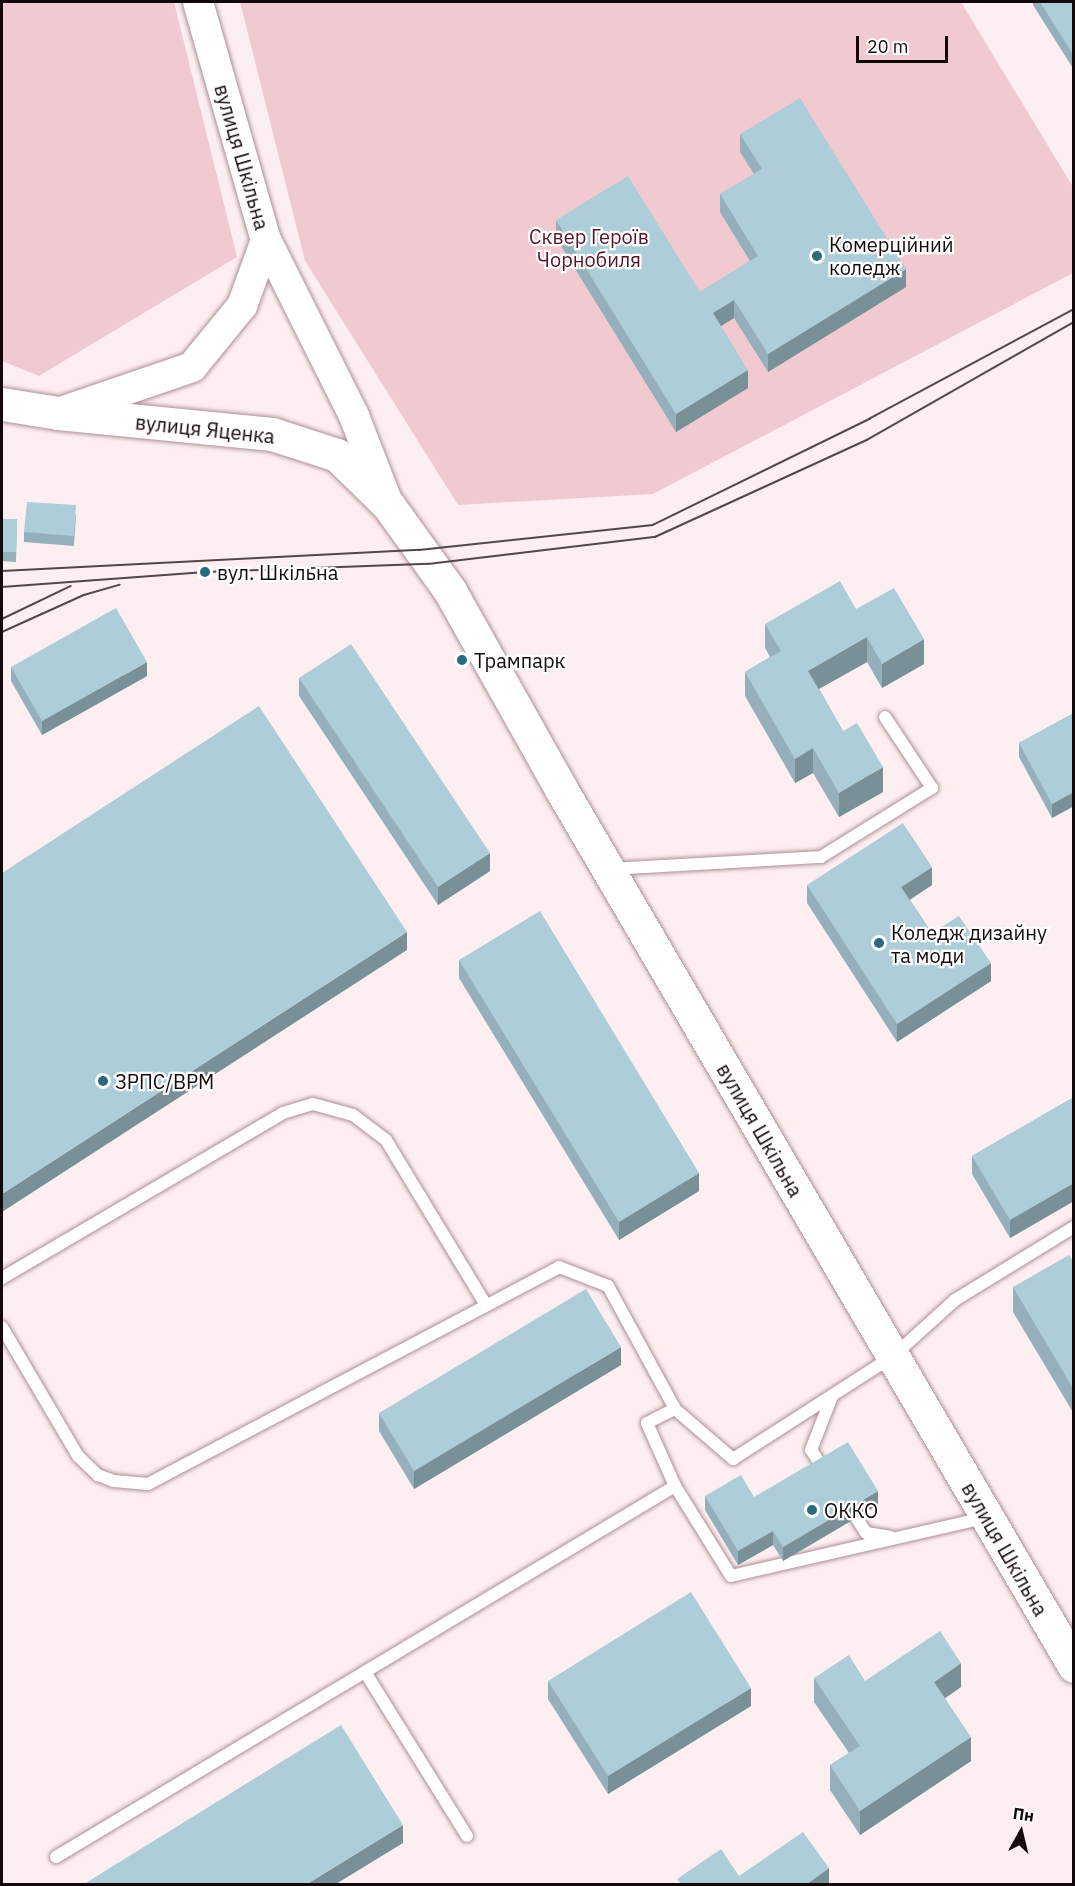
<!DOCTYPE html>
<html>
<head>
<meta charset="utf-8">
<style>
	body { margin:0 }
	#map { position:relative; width:1075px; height:1886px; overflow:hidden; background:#fdeff1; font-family:"IBM Plex Sans",sans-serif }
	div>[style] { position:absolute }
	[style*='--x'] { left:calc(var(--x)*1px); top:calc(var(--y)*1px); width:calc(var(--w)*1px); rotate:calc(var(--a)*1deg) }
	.green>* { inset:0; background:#f0cad0 }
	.roads { filter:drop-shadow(0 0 2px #ad8f94) drop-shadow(0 0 2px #ad8f94) }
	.service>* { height:12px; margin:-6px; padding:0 6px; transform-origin:6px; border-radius:6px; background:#fff }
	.tertiary>* { height:30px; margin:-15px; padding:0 15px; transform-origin:15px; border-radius:15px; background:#fff }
	.secondary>* { height:33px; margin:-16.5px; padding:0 16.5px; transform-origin:16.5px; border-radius:16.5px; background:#fff }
	.tram>* { height:1.5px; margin:-0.75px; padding:0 0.75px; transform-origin:0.75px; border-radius:0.75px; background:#524749 }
	.wall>* { inset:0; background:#95b0ba }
	.shaded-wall>* { inset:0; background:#799097 }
	.building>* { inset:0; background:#adcdd8 }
	.dots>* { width:16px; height:16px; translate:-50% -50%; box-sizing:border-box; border:3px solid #fff; border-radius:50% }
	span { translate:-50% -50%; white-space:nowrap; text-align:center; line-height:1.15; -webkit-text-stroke:4.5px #fff; paint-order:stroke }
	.street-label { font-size:20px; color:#13090b }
	.park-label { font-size:20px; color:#561428 }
	.poi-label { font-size:20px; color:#13090b }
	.left { translate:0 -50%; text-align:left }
	.frame { position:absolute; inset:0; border:3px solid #13090b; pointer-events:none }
	.north { position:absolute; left:991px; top:1802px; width:60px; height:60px; -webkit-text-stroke:4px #fff; paint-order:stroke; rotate:8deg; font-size:16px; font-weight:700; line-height:24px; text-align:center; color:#13090b }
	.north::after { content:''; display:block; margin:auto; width:21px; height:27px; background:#13090b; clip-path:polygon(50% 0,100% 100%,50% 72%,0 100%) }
	.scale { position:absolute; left:856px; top:36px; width:92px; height:27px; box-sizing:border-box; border:3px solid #13090b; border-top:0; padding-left:8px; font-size:18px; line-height:21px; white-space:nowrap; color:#13090b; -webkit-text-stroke:4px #fff; paint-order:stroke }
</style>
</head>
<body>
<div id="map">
	<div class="green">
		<div style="clip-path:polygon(2px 2px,174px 2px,237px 257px,39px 376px,2px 361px)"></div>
		<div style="clip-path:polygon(240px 2px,961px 2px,1073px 187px,1073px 273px,653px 494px,458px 505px,305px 261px)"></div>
	</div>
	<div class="roads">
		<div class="service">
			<div style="--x:612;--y:869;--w:209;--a:-3.3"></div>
			<div style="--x:821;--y:857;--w:131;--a:-31.9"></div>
			<div style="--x:932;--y:788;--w:85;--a:-123.5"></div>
			<div style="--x:2;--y:1278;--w:326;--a:-30.4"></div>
			<div style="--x:283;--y:1113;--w:31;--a:-17"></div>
			<div style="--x:313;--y:1104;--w:41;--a:15.4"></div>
			<div style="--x:353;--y:1115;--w:41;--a:37.1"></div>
			<div style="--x:386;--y:1140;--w:193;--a:58.8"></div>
			<div style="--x:2;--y:1327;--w:150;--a:59.5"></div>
			<div style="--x:78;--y:1456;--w:28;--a:44"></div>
			<div style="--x:98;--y:1475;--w:17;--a:21"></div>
			<div style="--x:114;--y:1481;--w:34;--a:5"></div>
			<div style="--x:148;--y:1484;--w:465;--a:-27.8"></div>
			<div style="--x:559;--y:1267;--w:53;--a:21.2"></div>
			<div style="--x:608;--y:1286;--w:140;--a:61.4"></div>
			<div style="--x:826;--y:1473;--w:27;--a:-123"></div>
			<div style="--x:811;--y:1450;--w:58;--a:-68.7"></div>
			<div style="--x:675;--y:1486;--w:106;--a:58.1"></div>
			<div style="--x:731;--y:1576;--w:260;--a:-12.9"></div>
			<div style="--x:848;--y:1505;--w:33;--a:57"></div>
			<div style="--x:866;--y:1533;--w:24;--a:9"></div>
			<div style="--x:365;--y:1672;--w:193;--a:58.1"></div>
			<div style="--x:56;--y:1857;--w:722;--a:-30.94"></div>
			<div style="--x:675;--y:1486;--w:69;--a:-114"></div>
			<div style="--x:647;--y:1423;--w:31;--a:-27"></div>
			<div style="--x:675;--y:1409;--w:77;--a:40.8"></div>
			<div style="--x:733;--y:1459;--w:189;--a:-32.7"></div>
			<div style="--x:892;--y:1357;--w:85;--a:-42.1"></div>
			<div style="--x:955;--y:1300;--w:140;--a:-31.5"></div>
		</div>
		<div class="tertiary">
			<div style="--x:198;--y:2;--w:248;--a:74.1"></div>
			<div style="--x:266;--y:240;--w:197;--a:63.4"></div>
			<div style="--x:354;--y:416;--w:97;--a:68.7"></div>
			<div style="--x:58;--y:413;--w:142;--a:-18.9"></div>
			<div style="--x:192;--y:367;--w:79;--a:-50.7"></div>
			<div style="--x:242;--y:306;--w:70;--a:-70"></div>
		</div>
		<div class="secondary">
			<div style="--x:2;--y:404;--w:57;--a:9.1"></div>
			<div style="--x:58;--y:413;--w:215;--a:5.6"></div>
			<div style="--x:272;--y:434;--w:68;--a:17.9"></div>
			<div style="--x:337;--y:455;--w:73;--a:44.4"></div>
			<div style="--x:389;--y:506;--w:105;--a:54.3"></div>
			<div style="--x:450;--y:591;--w:227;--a:60.7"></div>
			<div style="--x:561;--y:789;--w:1016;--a:59.67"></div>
		</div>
	</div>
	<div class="tram">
		<div style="--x:2;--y:571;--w:418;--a:-2.9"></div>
		<div style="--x:419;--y:550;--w:235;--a:-6.1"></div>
		<div style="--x:653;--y:525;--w:241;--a:-26.1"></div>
		<div style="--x:869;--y:419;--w:233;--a:-28.2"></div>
		<div style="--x:2;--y:587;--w:204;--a:-4.2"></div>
		<div style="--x:205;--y:572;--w:223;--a:-2.1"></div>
		<div style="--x:428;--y:564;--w:229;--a:-6.8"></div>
		<div style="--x:655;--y:537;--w:233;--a:-24.6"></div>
		<div style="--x:867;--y:440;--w:238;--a:-29.7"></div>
		<div style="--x:2;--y:619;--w:76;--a:-25.6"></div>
		<div style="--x:2;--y:632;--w:90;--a:-24.3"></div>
		<div style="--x:84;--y:595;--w:37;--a:-16"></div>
	</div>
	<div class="wall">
		<div style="clip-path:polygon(1033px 2px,1074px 2px,1074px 70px,1033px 5px)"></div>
		<div style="clip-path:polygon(740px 134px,906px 287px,768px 372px,734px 318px,721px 326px,748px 388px,676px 432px,556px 238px,556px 220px,700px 292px,750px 261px,720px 212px,720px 194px,754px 174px,740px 152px)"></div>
		<div style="clip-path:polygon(76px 515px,74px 546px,24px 542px,24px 532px)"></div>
		<div style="clip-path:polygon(2px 519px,17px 519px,16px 562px,2px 561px)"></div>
		<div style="clip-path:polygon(856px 609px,924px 664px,882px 688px,867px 662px,819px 689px,843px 731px,883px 792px,839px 817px,813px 773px,795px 783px,745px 696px,745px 672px,770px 657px,765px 648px,765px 624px)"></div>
		<div style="clip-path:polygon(11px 667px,147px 676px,42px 735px,11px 681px)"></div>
		<div style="clip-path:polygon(299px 678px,490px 871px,438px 905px,299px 696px)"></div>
		<div style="clip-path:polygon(1074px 713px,1074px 806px,1052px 818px,1019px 757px,1019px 743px)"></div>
		<div style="clip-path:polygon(807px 885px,932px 885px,910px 900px,932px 933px,991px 981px,897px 1042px,807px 903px)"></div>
		<div style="clip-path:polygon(459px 960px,699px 1191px,619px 1240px,459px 978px)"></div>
		<div style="clip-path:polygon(1074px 1097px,1074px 1201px,1010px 1238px,972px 1174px,972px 1156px)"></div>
		<div style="clip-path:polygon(1074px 1262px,1074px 1414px,1013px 1312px,1013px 1287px)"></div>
		<div style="clip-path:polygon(621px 1365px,414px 1489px,379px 1431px,379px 1413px)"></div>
		<div style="clip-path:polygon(705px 1496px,754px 1497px,878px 1505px,783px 1561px,773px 1545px,738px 1565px,705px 1510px)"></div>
		<div style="clip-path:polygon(814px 1678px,961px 1687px,945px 1698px,971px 1761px,860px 1835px,830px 1790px,830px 1765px,849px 1753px,814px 1702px)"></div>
		<div style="clip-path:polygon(548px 1681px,751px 1706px,608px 1794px,548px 1699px)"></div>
	</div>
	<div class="shaded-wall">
		<div style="clip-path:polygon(906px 269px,906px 287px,768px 372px,768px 354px)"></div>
		<div style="clip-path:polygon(734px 300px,734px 318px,713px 331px,713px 313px)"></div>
		<div style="clip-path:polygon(748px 370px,748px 388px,676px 432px,676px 414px)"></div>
		<div style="clip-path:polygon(867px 637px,867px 662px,808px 695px,808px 671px)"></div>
		<div style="clip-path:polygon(924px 639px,924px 664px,882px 688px,882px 664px)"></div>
		<div style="clip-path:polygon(147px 662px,147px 676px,42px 735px,42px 721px)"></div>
		<div style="clip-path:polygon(813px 748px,813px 773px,795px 783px,795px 759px)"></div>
		<div style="clip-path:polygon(883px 767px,883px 792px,839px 817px,839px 793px)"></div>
		<div style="clip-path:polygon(1074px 792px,1074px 806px,1052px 818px,1052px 804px)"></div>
		<div style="clip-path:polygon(490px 853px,490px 871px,438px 905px,438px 887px)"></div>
		<div style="clip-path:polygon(932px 867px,932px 885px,901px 905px,901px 887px)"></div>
		<div style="clip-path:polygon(407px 932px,407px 950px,2px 1212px,2px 1194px)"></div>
		<div style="clip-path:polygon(991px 963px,991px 981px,897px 1042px,897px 1024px)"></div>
		<div style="clip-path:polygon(699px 1173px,699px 1191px,619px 1240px,619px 1222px)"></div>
		<div style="clip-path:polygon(1074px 1183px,1074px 1201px,1010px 1238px,1010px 1220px)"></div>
		<div style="clip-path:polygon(621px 1347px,621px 1365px,414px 1489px,414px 1471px)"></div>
		<div style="clip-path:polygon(878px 1491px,878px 1505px,783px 1561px,783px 1547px)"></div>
		<div style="clip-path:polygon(773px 1531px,773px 1545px,738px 1565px,738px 1551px)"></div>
		<div style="clip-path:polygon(961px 1663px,961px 1687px,934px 1706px,934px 1682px)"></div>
		<div style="clip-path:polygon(751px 1688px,751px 1706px,608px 1794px,608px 1776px)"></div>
		<div style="clip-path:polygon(971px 1737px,971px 1761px,860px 1835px,860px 1811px)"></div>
		<div style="clip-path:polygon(403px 1825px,403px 1843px,336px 1884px,307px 1884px)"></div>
		<div style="clip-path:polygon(829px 1868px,829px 1884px,808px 1884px,808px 1883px)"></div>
	</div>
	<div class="building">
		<div style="clip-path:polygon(1040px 2px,1074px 2px,1074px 56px)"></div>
		<div style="clip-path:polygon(800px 98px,906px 269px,768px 354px,734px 300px,713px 313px,748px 370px,676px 414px,556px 220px,628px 176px,700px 292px,758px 256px,720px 194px,762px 169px,740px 134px)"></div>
		<div style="clip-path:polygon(27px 502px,76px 505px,74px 536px,24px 532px)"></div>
		<div style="clip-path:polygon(2px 519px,17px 519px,16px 552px,2px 552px)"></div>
		<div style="clip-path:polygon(840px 581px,856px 609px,894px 588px,924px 639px,882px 664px,867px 637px,808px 671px,843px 731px,857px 723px,883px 767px,839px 793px,813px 748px,795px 759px,745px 672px,781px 651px,765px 624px)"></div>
		<div style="clip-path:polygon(116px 608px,147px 662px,42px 721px,11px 667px)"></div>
		<div style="clip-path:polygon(351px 644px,490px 853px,438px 887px,299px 678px)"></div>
		<div style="clip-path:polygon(259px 706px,407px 932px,2px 1194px,2px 873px)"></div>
		<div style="clip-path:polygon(1074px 713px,1074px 792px,1052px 804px,1019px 743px)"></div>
		<div style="clip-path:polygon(903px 823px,932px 867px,901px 887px,932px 933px,959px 916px,991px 963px,897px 1024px,807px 885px)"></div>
		<div style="clip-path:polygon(540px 911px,699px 1173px,619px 1222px,459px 960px)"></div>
		<div style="clip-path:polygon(1074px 1097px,1074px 1183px,1010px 1220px,972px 1156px)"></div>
		<div style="clip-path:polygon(1069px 1255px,1074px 1262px,1074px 1390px,1013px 1287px)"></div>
		<div style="clip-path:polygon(586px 1289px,621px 1347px,414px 1471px,379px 1413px)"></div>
		<div style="clip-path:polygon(848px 1442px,878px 1491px,783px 1547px,773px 1531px,738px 1551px,705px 1496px,741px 1475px,754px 1497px)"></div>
		<div style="clip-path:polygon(691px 1592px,751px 1688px,608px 1776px,548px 1681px)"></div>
		<div style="clip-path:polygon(940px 1631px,961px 1663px,934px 1682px,971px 1737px,860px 1811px,830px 1765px,860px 1746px,814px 1678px,849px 1655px,865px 1681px)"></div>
		<div style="clip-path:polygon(341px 1725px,403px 1825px,307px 1884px,84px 1884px)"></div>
		<div style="clip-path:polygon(803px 1832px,829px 1868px,808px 1883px,810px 1884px,681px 1884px,677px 1879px,721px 1849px,739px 1876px)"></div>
	</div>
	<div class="dots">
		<div style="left:817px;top:256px;background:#2a6a7e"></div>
		<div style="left:205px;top:572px;background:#2a6a7e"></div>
		<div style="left:462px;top:660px;background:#2a6a7e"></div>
		<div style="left:879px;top:943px;background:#2a6a7e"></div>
		<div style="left:103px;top:1081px;background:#2a6a7e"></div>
		<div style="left:812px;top:1510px;background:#2a6a7e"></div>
	</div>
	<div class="street-label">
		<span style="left:242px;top:157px;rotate:74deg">вулиця Шкільна</span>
		<span style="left:205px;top:429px;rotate:6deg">вулиця Яценка</span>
		<span style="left:760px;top:1130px;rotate:60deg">вулиця Шкільна</span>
		<span style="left:1005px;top:1549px;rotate:60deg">вулиця Шкільна</span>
	</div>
	<div class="park-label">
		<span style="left:589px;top:248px">Сквер Героїв<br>Чорнобиля</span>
	</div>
	<div class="poi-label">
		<span class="left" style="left:829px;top:256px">Комерційний<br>коледж</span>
		<span class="left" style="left:217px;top:572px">вул. Шкільна</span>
		<span class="left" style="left:474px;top:660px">Трампарк</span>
		<span class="left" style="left:891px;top:944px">Коледж дизайну<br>та моди</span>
		<span class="left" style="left:115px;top:1081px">ЗРПС/ВРМ</span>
		<span class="left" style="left:824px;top:1510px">ОККО</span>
	</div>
	<div class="frame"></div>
	<div class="north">Пн</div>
	<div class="scale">20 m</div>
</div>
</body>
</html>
